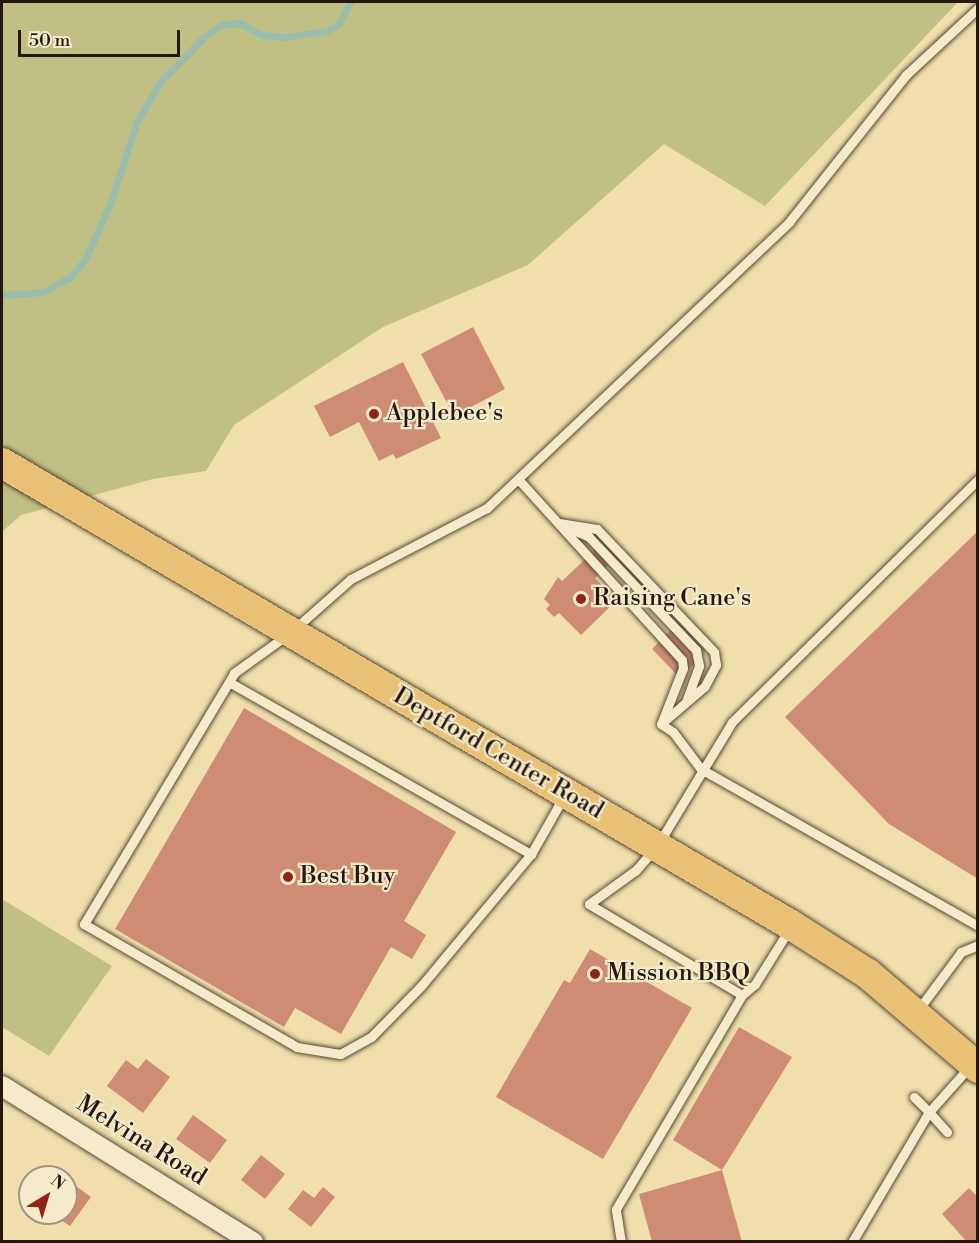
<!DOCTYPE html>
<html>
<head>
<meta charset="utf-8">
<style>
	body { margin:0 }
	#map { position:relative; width:979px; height:1243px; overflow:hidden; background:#f0dfac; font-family:"Libre Bodoni",serif }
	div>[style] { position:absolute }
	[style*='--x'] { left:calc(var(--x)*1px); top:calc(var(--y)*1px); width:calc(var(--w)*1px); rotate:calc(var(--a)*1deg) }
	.green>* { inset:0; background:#c1c084 }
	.stream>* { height:7px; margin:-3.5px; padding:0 3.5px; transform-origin:3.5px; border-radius:3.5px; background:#9abdab }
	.building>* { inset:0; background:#cf8c75 }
	.roads { filter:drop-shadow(0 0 2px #564936) drop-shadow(0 0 2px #564936) }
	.service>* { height:9px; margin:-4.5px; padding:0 4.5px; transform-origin:4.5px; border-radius:4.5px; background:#f5eac9 }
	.minor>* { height:20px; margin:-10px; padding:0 10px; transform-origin:10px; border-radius:10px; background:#f5eac9 }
	.primary>* { height:30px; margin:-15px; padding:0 15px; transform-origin:15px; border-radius:15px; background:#e8c076 }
	.dots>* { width:16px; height:16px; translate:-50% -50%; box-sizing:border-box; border:3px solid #f5eac9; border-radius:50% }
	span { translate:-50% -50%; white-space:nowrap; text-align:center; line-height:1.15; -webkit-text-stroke:4.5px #f5eac9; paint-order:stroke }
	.poi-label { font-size:24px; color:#23170f }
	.left { translate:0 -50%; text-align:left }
	.street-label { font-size:24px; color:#23170f }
	.frame { position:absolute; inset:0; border:3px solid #23170f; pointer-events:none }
	.north { position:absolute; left:18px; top:1165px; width:60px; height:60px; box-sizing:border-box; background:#f5eac9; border:2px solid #a1967f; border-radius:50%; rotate:38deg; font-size:16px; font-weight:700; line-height:24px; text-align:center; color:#23170f }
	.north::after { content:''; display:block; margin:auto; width:21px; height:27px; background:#8f2418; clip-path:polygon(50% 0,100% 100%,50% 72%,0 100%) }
	.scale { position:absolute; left:18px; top:30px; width:162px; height:27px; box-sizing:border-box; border:3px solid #23170f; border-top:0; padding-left:8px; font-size:18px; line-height:21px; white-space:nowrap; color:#23170f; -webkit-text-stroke:4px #f5eac9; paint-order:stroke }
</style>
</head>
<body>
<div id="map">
	<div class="green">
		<div style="clip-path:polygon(2px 2px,958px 2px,765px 206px,664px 144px,528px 265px,383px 327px,234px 425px,206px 471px,153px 479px,21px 515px,2px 532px)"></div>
		<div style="clip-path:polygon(2px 899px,112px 966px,49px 1056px,2px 1027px)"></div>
	</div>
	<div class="stream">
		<div style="--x:2;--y:295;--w:41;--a:-4.2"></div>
		<div style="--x:43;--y:292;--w:31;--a:-29"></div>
		<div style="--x:70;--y:277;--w:23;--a:-50"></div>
		<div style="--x:85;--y:259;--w:60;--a:-65.6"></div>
		<div style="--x:110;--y:204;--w:87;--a:-72"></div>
		<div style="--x:137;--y:121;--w:47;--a:-59"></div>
		<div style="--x:161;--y:81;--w:60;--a:-45.7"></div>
		<div style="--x:203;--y:38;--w:22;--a:-36"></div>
		<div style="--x:221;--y:25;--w:19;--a:-6"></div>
		<div style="--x:240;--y:23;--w:25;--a:29"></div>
		<div style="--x:262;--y:35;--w:24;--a:5"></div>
		<div style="--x:286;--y:37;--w:40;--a:-8.5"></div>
		<div style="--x:326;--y:31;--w:13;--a:-27"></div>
		<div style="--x:338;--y:25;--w:26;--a:-61"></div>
	</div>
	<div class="building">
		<div style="clip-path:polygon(473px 327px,505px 389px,454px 416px,421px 354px)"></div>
		<div style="clip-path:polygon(403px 362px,441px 438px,396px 459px,393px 454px,379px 461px,359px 422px,330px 437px,314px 406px)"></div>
		<div style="clip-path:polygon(978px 531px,978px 879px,889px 824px,785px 717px)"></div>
		<div style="clip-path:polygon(596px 549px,610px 563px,595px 578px,617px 600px,581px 635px,559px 613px,554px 617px,546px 609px,550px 605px,544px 599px,558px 577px,562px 581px)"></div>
		<div style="clip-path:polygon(675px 626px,703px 655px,680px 678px,652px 649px)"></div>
		<div style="clip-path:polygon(244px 708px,456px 832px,404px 921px,426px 935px,412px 959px,391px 947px,341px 1034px,295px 1008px,284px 1027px,115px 929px)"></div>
		<div style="clip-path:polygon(590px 949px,692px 1008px,603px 1159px,496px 1097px,564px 980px,570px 983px)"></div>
		<div style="clip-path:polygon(739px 1027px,792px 1057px,722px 1170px,742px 1242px,652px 1242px,639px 1194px,722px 1170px,673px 1140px)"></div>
		<div style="clip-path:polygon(146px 1059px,170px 1077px,143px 1113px,107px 1086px,126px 1060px,138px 1069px)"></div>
		<div style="clip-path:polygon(193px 1115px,227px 1140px,210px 1163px,176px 1139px)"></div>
		<div style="clip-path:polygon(261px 1155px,285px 1174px,265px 1199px,241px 1180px)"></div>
		<div style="clip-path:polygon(66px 1179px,91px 1197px,70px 1226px,50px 1213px,66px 1213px)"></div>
		<div style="clip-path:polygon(323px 1187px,335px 1197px,311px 1227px,288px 1209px,303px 1190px,314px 1198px)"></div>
		<div style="clip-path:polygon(969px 1188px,978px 1197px,978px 1242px,967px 1242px,942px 1214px)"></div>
	</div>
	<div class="roads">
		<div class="service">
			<div style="--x:518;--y:479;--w:244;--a:47.8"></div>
			<div style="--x:682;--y:660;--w:8;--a:83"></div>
			<div style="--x:683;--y:668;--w:60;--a:111.4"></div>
			<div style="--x:559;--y:523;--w:38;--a:9"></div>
			<div style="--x:597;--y:529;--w:170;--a:46.4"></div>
			<div style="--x:714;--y:652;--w:13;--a:81"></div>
			<div style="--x:716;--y:665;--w:24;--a:118"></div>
			<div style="--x:705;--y:686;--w:55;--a:139.4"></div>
			<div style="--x:569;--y:528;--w:22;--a:24"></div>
			<div style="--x:589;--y:537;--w:156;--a:46.6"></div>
			<div style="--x:696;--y:650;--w:16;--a:79"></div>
			<div style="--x:699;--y:666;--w:37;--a:110"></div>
			<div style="--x:229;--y:682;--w:348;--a:29.7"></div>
			<div style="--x:661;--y:724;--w:14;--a:34"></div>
			<div style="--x:673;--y:732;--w:46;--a:52.9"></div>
			<div style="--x:701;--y:769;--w:318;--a:29.5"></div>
			<div style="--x:564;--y:796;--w:67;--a:119.6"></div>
			<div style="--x:531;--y:854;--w:172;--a:129.8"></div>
			<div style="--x:421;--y:986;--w:71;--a:134.4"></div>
			<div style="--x:371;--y:1037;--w:35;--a:151"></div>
			<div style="--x:340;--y:1054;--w:44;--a:-170.8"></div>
			<div style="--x:297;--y:1047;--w:246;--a:-150"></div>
			<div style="--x:84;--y:924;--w:292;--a:-59.1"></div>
			<div style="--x:234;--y:673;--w:70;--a:-35.7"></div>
			<div style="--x:291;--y:632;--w:80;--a:-41.5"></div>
			<div style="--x:351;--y:579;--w:153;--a:-27.6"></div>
			<div style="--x:487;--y:508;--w:416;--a:-43.4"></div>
			<div style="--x:789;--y:222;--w:188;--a:-51.5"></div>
			<div style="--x:906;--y:75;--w:98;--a:-42.9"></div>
			<div style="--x:742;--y:995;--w:178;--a:-149.3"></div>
			<div style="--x:589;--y:904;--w:58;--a:-35.9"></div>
			<div style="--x:636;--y:870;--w:32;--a:-49"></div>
			<div style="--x:657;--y:846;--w:145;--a:-58.8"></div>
			<div style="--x:732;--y:722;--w:346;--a:-44.6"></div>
			<div style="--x:918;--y:1010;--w:72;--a:-53.4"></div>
			<div style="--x:961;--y:952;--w:18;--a:-22"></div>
			<div style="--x:914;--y:1097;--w:21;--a:45"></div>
			<div style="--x:929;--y:1112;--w:62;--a:-48.3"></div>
			<div style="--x:621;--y:1242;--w:33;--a:-99"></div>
			<div style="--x:616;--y:1209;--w:248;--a:-59.5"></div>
			<div style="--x:742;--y:995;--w:17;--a:-40"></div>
			<div style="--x:755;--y:984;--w:66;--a:-58"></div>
			<div style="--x:852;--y:1242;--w:151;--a:-59.4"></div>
			<div style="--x:929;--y:1112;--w:27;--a:48"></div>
		</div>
		<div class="minor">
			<div style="--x:2;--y:1086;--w:296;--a:31.9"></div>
		</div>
		<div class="primary">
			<div style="--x:2;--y:463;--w:914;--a:30.35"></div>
			<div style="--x:791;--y:925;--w:91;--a:32.5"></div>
			<div style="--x:868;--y:974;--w:145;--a:40.5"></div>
		</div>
	</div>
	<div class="dots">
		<div style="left:374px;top:414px;background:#8f2418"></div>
		<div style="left:581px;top:599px;background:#8f2418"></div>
		<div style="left:288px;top:877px;background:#8f2418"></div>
		<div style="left:595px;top:974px;background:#8f2418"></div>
	</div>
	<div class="poi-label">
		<span class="left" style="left:386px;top:414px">Applebee's</span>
		<span class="left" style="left:593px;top:599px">Raising Cane's</span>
		<span class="left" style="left:300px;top:877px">Best Buy</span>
		<span class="left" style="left:607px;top:974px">Mission BBQ</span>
	</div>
	<div class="street-label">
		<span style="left:498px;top:754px;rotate:30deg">Deptford Center Road</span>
		<span style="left:141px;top:1141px;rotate:32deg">Melvina Road</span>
	</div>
	<div class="frame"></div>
	<div class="north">N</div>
	<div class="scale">50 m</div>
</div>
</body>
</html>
